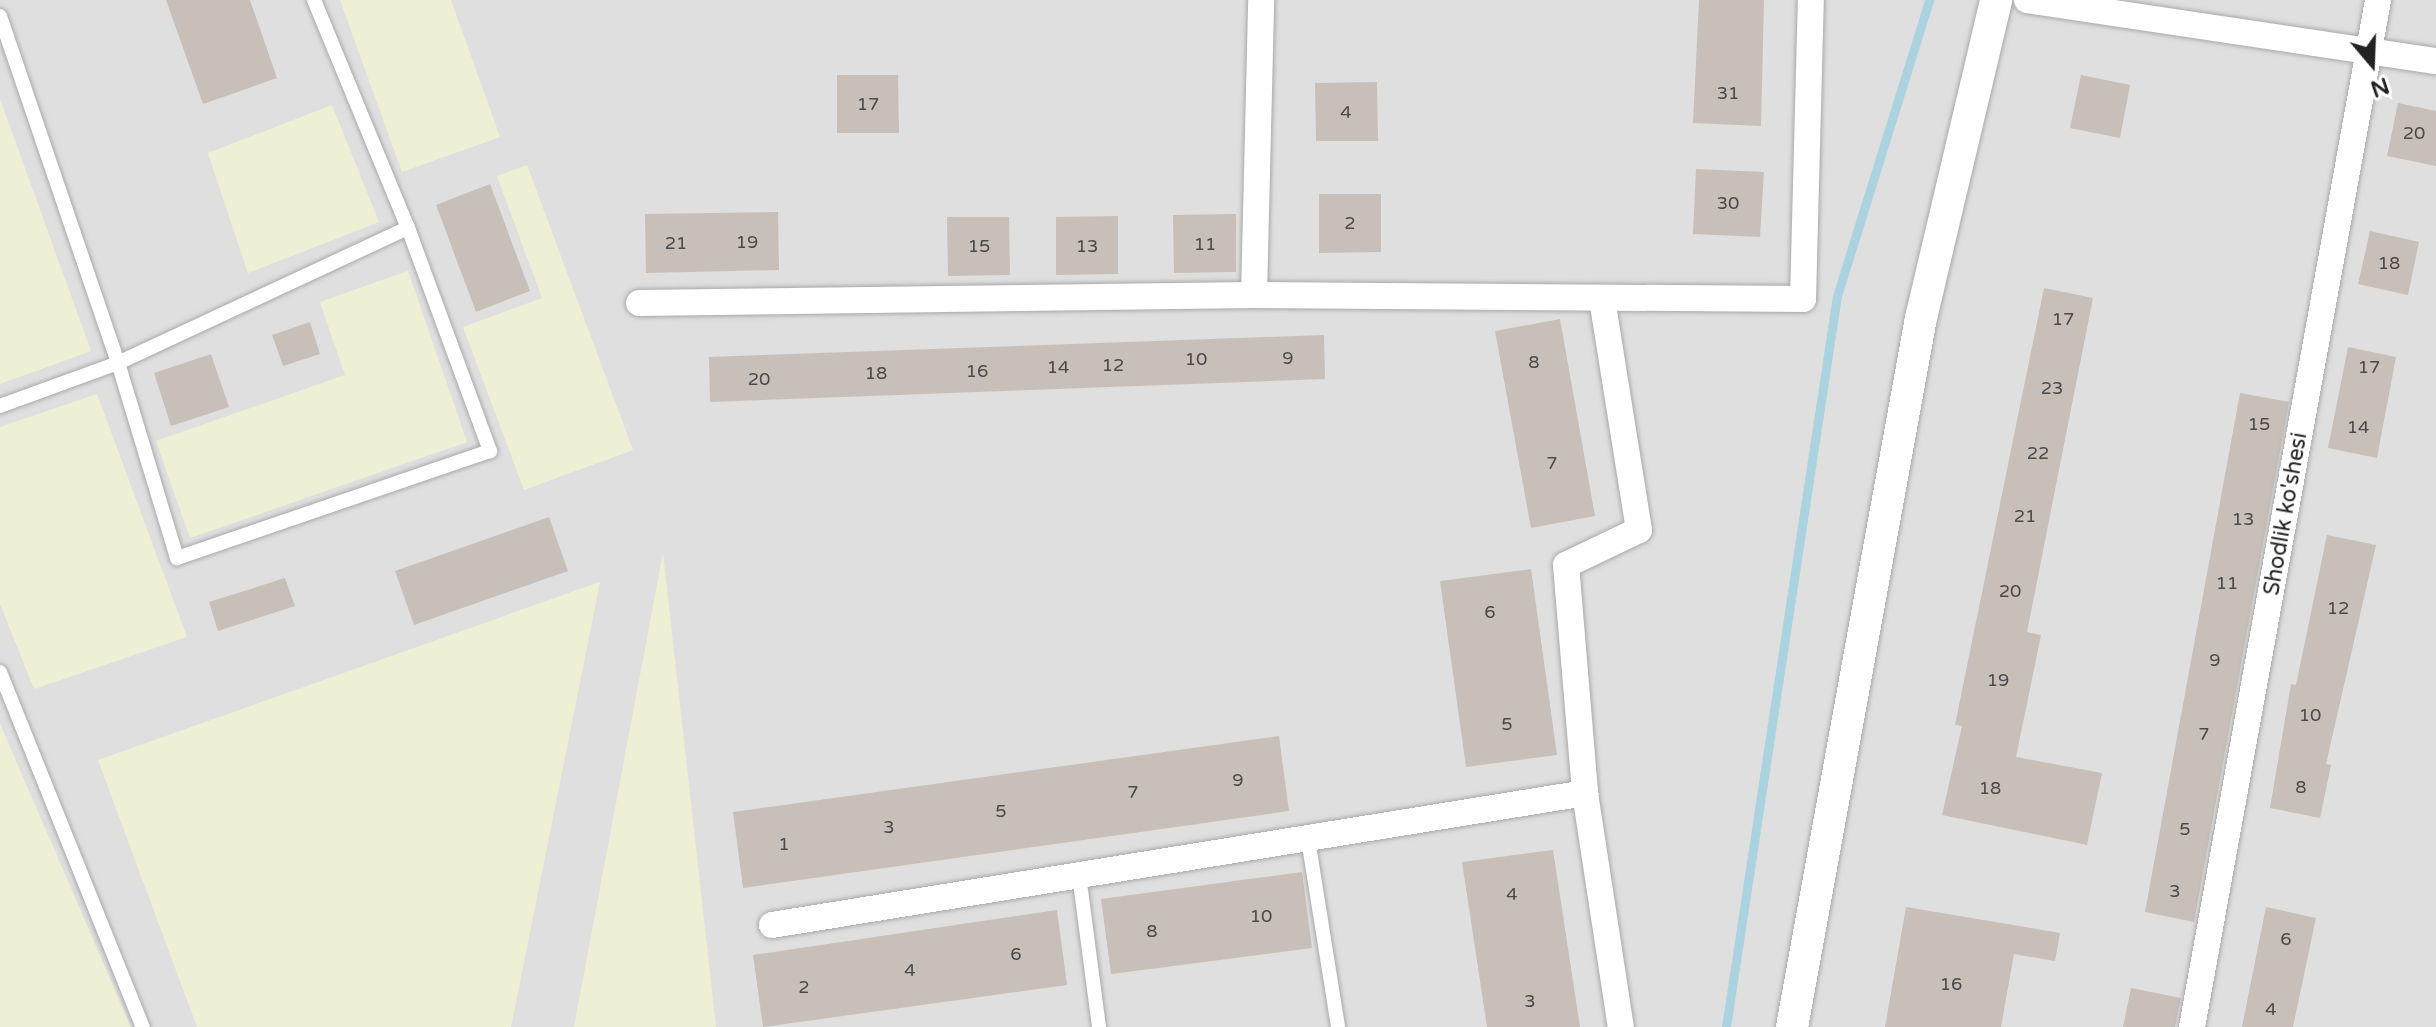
<!DOCTYPE html>
<html>
<head>
<meta charset="utf-8">
<style>
	body { margin:0 }
	#map { position:relative; width:2436px; height:1027px; overflow:hidden; background:#f2efe9; font-family:"Varela Round",sans-serif }
	div>[style] { position:absolute }
	[style*='--x'] { left:calc(var(--x)*1px); top:calc(var(--y)*1px); width:calc(var(--w)*1px); rotate:calc(var(--a)*1deg) }
	.residential>* { inset:0; background:#e0dfdf }
	.farmland>* { inset:0; background:#eef0d5 }
	.stream>* { height:9px; margin:-4.5px; padding:0 4.5px; transform-origin:4.5px; border-radius:4.5px; background:#aad3df }
	.building>* { inset:0; background:#c7bfb8 }
	.roads { filter:drop-shadow(0 0 2px #a9a9a9) drop-shadow(0 0 2px #a9a9a9) }
	.service>* { height:14px; margin:-7px; padding:0 7px; transform-origin:7px; border-radius:7px; background:#fff }
	.minor>* { height:26px; margin:-13px; padding:0 13px; transform-origin:13px; border-radius:13px; background:#fff }
	.tertiary>* { height:32px; margin:-16px; padding:0 16px; transform-origin:16px; border-radius:16px; background:#fff }
	span { translate:-50% -50%; white-space:nowrap; text-align:center; line-height:1.15; -webkit-text-stroke:7px #fff; paint-order:stroke }
	.number-label { font-size:18px; color:#4b4948 }
	.number-label span { -webkit-text-stroke-width:0 }
	.street-label { font-size:22px; color:#222 }
	.north { position:absolute; left:2332px; top:24px; width:80px; height:80px; -webkit-text-stroke:6px #fff; paint-order:stroke; rotate:161deg; font-size:22px; font-weight:700; line-height:32px; text-align:center; color:#222 }
	.north::after { content:''; display:block; margin:auto; width:28px; height:36px; background:#222; clip-path:polygon(50% 0,100% 100%,50% 72%,0 100%) }
</style>
</head>
<body>
<div id="map">
	<div class="residential">
		<div style="clip-path:polygon(0 0,2436px 0,2436px 1027px,0 1027px)"></div>
	</div>
	<div class="farmland">
		<div style="clip-path:polygon(340px 0,451px 0,500px 137px,402px 172px)"></div>
		<div style="clip-path:polygon(0 99px,91px 351px,0 384px)"></div>
		<div style="clip-path:polygon(332px 105px,379px 222px,248px 273px,208px 153px)"></div>
		<div style="clip-path:polygon(527px 165px,633px 450px,524px 490px,463px 327px,542px 298px,497px 176px)"></div>
		<div style="clip-path:polygon(408px 271px,467px 442px,190px 538px,156px 441px,345px 375px,320px 302px)"></div>
		<div style="clip-path:polygon(97px 394px,187px 637px,34px 689px,0 604px,0 427px)"></div>
		<div style="clip-path:polygon(663px 553px,716px 1027px,574px 1027px)"></div>
		<div style="clip-path:polygon(600px 582px,511px 1027px,197px 1027px,98px 760px)"></div>
		<div style="clip-path:polygon(0 724px,131px 1027px,0 1027px)"></div>
	</div>
	<div class="stream">
		<div style="--x:1726;--y:1027;--w:739;--a:-81.37"></div>
		<div style="--x:1837;--y:296;--w:310;--a:-72.7"></div>
	</div>
	<div class="building">
		<div style="clip-path:polygon(166px 0,250px 0,277px 78px,203px 104px)"></div>
		<div style="clip-path:polygon(1699px 0,1764px 0,1761px 126px,1693px 123px)"></div>
		<div style="clip-path:polygon(837px 75px,898px 75px,899px 133px,837px 133px)"></div>
		<div style="clip-path:polygon(2081px 75px,2130px 85px,2120px 138px,2070px 128px)"></div>
		<div style="clip-path:polygon(1377px 82px,1378px 141px,1316px 141px,1315px 83px)"></div>
		<div style="clip-path:polygon(2398px 103px,2436px 111px,2436px 166px,2387px 156px)"></div>
		<div style="clip-path:polygon(1696px 169px,1764px 172px,1760px 237px,1693px 234px)"></div>
		<div style="clip-path:polygon(490px 184px,530px 291px,476px 312px,436px 205px)"></div>
		<div style="clip-path:polygon(1319px 194px,1381px 194px,1381px 252px,1319px 253px)"></div>
		<div style="clip-path:polygon(778px 212px,779px 270px,646px 273px,645px 214px)"></div>
		<div style="clip-path:polygon(1236px 214px,1236px 272px,1174px 273px,1173px 215px)"></div>
		<div style="clip-path:polygon(1118px 216px,1118px 274px,1056px 275px,1056px 217px)"></div>
		<div style="clip-path:polygon(947px 217px,1009px 217px,1010px 275px,948px 276px)"></div>
		<div style="clip-path:polygon(2370px 231px,2419px 242px,2408px 295px,2358px 284px)"></div>
		<div style="clip-path:polygon(2044px 288px,2093px 298px,2027px 632px,2041px 635px,2016px 757px,2102px 773px,2087px 845px,1942px 815px,1962px 726px,1955px 725px)"></div>
		<div style="clip-path:polygon(1560px 319px,1595px 516px,1531px 528px,1495px 331px)"></div>
		<div style="clip-path:polygon(310px 322px,320px 354px,283px 366px,272px 335px)"></div>
		<div style="clip-path:polygon(1324px 335px,1325px 379px,710px 402px,709px 357px)"></div>
		<div style="clip-path:polygon(2348px 347px,2396px 357px,2377px 458px,2328px 448px)"></div>
		<div style="clip-path:polygon(211px 354px,229px 407px,171px 426px,154px 373px)"></div>
		<div style="clip-path:polygon(2240px 393px,2289px 402px,2194px 922px,2145px 912px)"></div>
		<div style="clip-path:polygon(549px 517px,568px 571px,414px 625px,395px 571px)"></div>
		<div style="clip-path:polygon(2327px 535px,2376px 545px,2326px 764px,2331px 765px,2320px 818px,2270px 808px,2291px 684px,2296px 685px)"></div>
		<div style="clip-path:polygon(1531px 569px,1557px 755px,1466px 767px,1440px 581px)"></div>
		<div style="clip-path:polygon(285px 578px,295px 606px,218px 631px,209px 602px)"></div>
		<div style="clip-path:polygon(1279px 736px,1289px 811px,743px 888px,733px 812px)"></div>
		<div style="clip-path:polygon(1553px 850px,1580px 1027px,1487px 1027px,1462px 862px)"></div>
		<div style="clip-path:polygon(1302px 872px,1312px 948px,1111px 974px,1101px 899px)"></div>
		<div style="clip-path:polygon(1906px 907px,2060px 933px,2055px 961px,2014px 954px,2001px 1027px,1885px 1027px)"></div>
		<div style="clip-path:polygon(2266px 907px,2316px 918px,2293px 1027px,2242px 1027px)"></div>
		<div style="clip-path:polygon(1057px 910px,1067px 985px,763px 1027px,753px 955px)"></div>
		<div style="clip-path:polygon(2131px 988px,2181px 998px,2175px 1027px,2123px 1027px)"></div>
	</div>
	<div class="roads">
		<div class="service">
			<div style="--x:314;--y:0;--w:247;--a:67.6"></div>
			<div style="--x:0;--y:16;--w:367;--a:71.2"></div>
			<div style="--x:118;--y:363;--w:126;--a:160"></div>
			<div style="--x:408;--y:228;--w:238;--a:69.8"></div>
			<div style="--x:490;--y:451;--w:331;--a:161.1"></div>
			<div style="--x:177;--y:558;--w:204;--a:-106.8"></div>
			<div style="--x:118;--y:363;--w:320;--a:-25"></div>
			<div style="--x:0;--y:672;--w:383;--a:68.1"></div>
			<div style="--x:1308;--y:839;--w:190;--a:80.9"></div>
			<div style="--x:1079;--y:875;--w:153;--a:82.5"></div>
		</div>
		<div class="minor">
			<div style="--x:2027;--y:0;--w:414;--a:8.5"></div>
			<div style="--x:1254;--y:295;--w:295;--a:-88.6"></div>
			<div style="--x:1602;--y:299;--w:234;--a:80.9"></div>
			<div style="--x:1639;--y:530;--w:81;--a:154.4"></div>
			<div style="--x:1566;--y:565;--w:229;--a:85.2"></div>
			<div style="--x:1585;--y:793;--w:237;--a:81.3"></div>
			<div style="--x:639;--y:303;--w:615;--a:-0.75"></div>
			<div style="--x:1254;--y:295;--w:549;--a:0.42"></div>
			<div style="--x:1803;--y:299;--w:299;--a:-88.5"></div>
			<div style="--x:772;--y:925;--w:824;--a:-9.22"></div>
			<div style="--x:2192;--y:1027;--w:1044;--a:-79.73"></div>
		</div>
		<div class="tertiary">
			<div style="--x:1792;--y:1027;--w:721;--a:-79.69"></div>
			<div style="--x:1921;--y:318;--w:327;--a:-76.7"></div>
		</div>
	</div>
	<div class="number-label">
		<span style="left:1728px;top:93px">31</span>
		<span style="left:868px;top:104px">17</span>
		<span style="left:1346px;top:112px">4</span>
		<span style="left:2414px;top:133px">20</span>
		<span style="left:1728px;top:203px">30</span>
		<span style="left:1350px;top:223px">2</span>
		<span style="left:747px;top:242px">19</span>
		<span style="left:676px;top:243px">21</span>
		<span style="left:1205px;top:244px">11</span>
		<span style="left:979px;top:246px">15</span>
		<span style="left:1087px;top:246px">13</span>
		<span style="left:2389px;top:263px">18</span>
		<span style="left:2063px;top:319px">17</span>
		<span style="left:1288px;top:358px">9</span>
		<span style="left:1196px;top:359px">10</span>
		<span style="left:1534px;top:362px">8</span>
		<span style="left:1113px;top:365px">12</span>
		<span style="left:1058px;top:367px">14</span>
		<span style="left:2369px;top:367px">17</span>
		<span style="left:977px;top:371px">16</span>
		<span style="left:876px;top:373px">18</span>
		<span style="left:759px;top:379px">20</span>
		<span style="left:2052px;top:388px">23</span>
		<span style="left:2259px;top:424px">15</span>
		<span style="left:2358px;top:427px">14</span>
		<span style="left:2038px;top:453px">22</span>
		<span style="left:1552px;top:463px">7</span>
		<span style="left:2025px;top:516px">21</span>
		<span style="left:2243px;top:519px">13</span>
		<span style="left:2227px;top:583px">11</span>
		<span style="left:2010px;top:591px">20</span>
		<span style="left:2338px;top:608px">12</span>
		<span style="left:1490px;top:612px">6</span>
		<span style="left:2215px;top:660px">9</span>
		<span style="left:1998px;top:680px">19</span>
		<span style="left:2310px;top:715px">10</span>
		<span style="left:1507px;top:724px">5</span>
		<span style="left:2204px;top:734px">7</span>
		<span style="left:1238px;top:780px">9</span>
		<span style="left:2301px;top:787px">8</span>
		<span style="left:1990px;top:788px">18</span>
		<span style="left:1133px;top:792px">7</span>
		<span style="left:1001px;top:811px">5</span>
		<span style="left:889px;top:827px">3</span>
		<span style="left:2185px;top:829px">5</span>
		<span style="left:784px;top:844px">1</span>
		<span style="left:2175px;top:891px">3</span>
		<span style="left:1512px;top:894px">4</span>
		<span style="left:1261px;top:916px">10</span>
		<span style="left:1152px;top:931px">8</span>
		<span style="left:2286px;top:939px">6</span>
		<span style="left:1016px;top:954px">6</span>
		<span style="left:910px;top:970px">4</span>
		<span style="left:1951px;top:984px">16</span>
		<span style="left:804px;top:987px">2</span>
		<span style="left:1530px;top:1001px">3</span>
		<span style="left:2271px;top:1009px">4</span>
	</div>
	<div class="street-label">
		<span style="left:2286px;top:514px;rotate:-80deg">Shodlik ko'shesi</span>
	</div>
	<div class="north">N</div>
</div>
</body>
</html>
